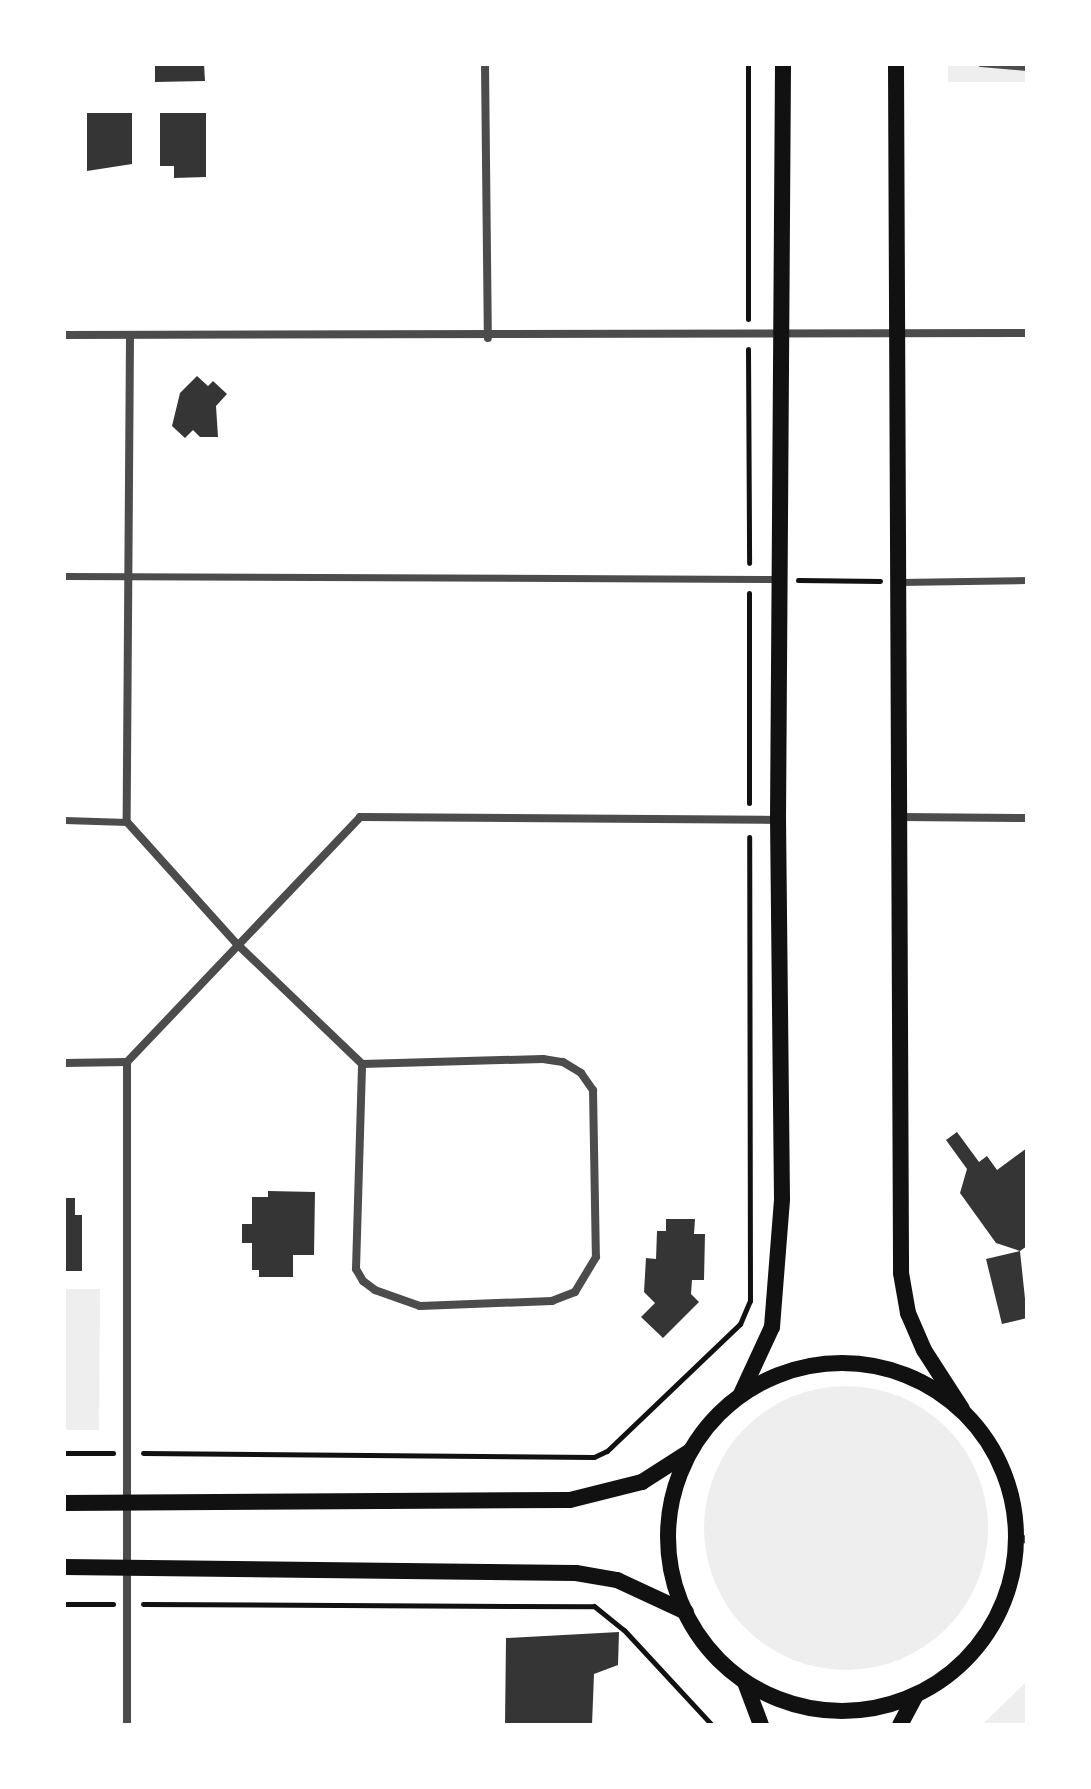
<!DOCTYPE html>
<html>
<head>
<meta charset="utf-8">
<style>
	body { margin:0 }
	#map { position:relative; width:1091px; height:1789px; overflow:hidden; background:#fff; font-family:Roboto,sans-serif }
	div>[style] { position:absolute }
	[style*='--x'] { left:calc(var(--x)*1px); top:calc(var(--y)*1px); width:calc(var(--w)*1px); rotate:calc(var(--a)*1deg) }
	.green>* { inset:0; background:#eee }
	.round { border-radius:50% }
	.building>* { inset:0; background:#353535 }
	.path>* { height:5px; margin:-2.5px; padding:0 2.5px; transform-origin:2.5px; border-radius:2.5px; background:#111 }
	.service>* { height:6px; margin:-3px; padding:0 3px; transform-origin:3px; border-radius:3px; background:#4c4c4c }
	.pedestrian>* { height:7px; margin:-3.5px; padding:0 3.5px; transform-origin:3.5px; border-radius:3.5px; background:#4c4c4c }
	.minor>* { height:8px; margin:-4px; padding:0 4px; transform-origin:4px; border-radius:4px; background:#4c4c4c }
	.secondary>* { height:16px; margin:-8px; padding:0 8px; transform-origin:8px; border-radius:8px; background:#111 }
	.secondary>.ring { margin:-8px; padding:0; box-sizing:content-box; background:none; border:16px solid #111; border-radius:50% }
	span { translate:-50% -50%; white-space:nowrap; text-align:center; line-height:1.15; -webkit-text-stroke:6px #fff; paint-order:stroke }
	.frame { position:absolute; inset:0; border:66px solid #fff; pointer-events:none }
</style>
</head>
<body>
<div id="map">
	<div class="green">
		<div style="clip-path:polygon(948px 64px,1027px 64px,1027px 82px,948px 82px)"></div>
		<div style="clip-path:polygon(64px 1289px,100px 1289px,99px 1430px,64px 1430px)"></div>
		<div class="round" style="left:704px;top:1386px;width:284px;height:284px"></div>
		<div style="clip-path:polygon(1027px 1681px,1027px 1725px,982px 1725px)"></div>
	</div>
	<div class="building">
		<div style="clip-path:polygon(155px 64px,204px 64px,205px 81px,155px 82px)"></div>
		<div style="clip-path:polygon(87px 113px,132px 113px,132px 164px,87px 171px)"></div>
		<div style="clip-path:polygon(160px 113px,206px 113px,206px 177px,174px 178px,174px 166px,160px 166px)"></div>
		<div style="clip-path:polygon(197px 376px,208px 386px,213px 381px,227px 394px,216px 406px,218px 437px,200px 437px,193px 430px,185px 438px,172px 426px,180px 393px)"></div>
		<div style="clip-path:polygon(957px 1132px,979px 1162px,987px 1156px,997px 1170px,1027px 1148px,1027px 1246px,1020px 1251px,996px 1243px,960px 1193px,967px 1169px,946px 1140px)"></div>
		<div style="clip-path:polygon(268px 1191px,315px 1192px,314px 1255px,293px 1255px,293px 1277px,259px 1277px,259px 1270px,252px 1270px,252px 1243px,242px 1243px,242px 1224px,252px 1224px,252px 1197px,268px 1197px)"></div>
		<div style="clip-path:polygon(64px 1198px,75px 1198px,75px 1215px,82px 1215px,82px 1271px,64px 1271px)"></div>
		<div style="clip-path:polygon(666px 1219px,695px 1219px,694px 1234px,705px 1234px,704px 1280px,692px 1280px,691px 1294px,699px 1302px,663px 1338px,641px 1317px,655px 1303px,644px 1292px,646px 1258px,656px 1259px,657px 1231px,666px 1231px)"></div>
		<div style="clip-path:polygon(1020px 1251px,1027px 1318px,1002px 1324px,986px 1259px)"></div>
		<div style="clip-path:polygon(619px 1632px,618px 1665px,594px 1674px,592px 1725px,505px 1725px,506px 1638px)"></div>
	</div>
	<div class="path">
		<div style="--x:748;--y:64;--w:255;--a:90"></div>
		<div style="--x:748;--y:349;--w:214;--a:89.7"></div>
		<div style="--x:798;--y:580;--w:82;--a:0.7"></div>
		<div style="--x:749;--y:593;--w:210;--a:90"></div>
		<div style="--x:64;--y:1453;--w:49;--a:0"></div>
		<div style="--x:143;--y:1453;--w:451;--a:0.5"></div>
		<div style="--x:594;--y:1457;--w:14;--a:-25"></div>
		<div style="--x:607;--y:1451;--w:184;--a:-43.7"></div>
		<div style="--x:740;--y:1324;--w:25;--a:-67"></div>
		<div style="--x:750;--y:1301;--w:464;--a:-90.1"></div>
		<div style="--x:64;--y:1604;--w:49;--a:0"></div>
		<div style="--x:143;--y:1604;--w:451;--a:0.3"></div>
		<div style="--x:594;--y:1606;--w:38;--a:39"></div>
		<div style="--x:624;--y:1630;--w:129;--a:47.2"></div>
	</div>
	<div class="service">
		<div style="--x:981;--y:64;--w:46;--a:5"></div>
	</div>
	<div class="pedestrian">
		<div style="--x:64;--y:576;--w:714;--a:0.24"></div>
		<div style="--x:899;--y:582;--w:128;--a:-0.9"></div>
		<div style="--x:64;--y:820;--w:63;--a:1.8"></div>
	</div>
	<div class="minor">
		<div style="--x:485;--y:64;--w:274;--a:89.4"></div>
		<div style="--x:64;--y:335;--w:963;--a:-0.12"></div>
		<div style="--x:130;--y:336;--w:486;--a:90.4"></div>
		<div style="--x:127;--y:822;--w:164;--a:48"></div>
		<div style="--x:237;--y:944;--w:173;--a:43.8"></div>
		<div style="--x:362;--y:1064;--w:181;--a:-1.6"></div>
		<div style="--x:543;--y:1059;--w:20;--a:9"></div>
		<div style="--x:563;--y:1062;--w:21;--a:31"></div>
		<div style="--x:581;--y:1073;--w:21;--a:55"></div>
		<div style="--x:593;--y:1090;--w:167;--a:89"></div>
		<div style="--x:596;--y:1257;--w:41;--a:121"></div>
		<div style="--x:575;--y:1292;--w:25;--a:159"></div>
		<div style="--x:552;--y:1301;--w:132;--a:177.8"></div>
		<div style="--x:420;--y:1306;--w:48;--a:-160.4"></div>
		<div style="--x:375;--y:1290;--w:15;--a:-143"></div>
		<div style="--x:363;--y:1281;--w:14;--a:-120"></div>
		<div style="--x:356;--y:1269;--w:205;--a:-88.3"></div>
		<div style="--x:900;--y:817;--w:127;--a:0.5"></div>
		<div style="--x:64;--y:1063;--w:63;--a:-0.9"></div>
		<div style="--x:1017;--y:1540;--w:10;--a:-6"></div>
		<div style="--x:127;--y:1725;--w:663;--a:-90"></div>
		<div style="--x:127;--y:1062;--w:338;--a:-46.4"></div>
		<div style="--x:360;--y:817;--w:418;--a:0.4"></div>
	</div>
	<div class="secondary">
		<div style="--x:896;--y:64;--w:1209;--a:89.76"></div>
		<div style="--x:901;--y:1273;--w:41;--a:80.1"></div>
		<div style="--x:908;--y:1313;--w:40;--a:66.6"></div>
		<div style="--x:924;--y:1350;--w:70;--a:57.2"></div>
		<div class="ring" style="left:668px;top:1363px;width:332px;height:332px"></div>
		<div style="--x:741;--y:1394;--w:74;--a:-65.2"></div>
		<div style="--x:772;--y:1327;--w:128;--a:-85.5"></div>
		<div style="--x:782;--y:1199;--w:379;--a:-90.6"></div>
		<div style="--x:778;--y:820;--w:756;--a:-89.62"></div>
		<div style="--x:64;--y:1503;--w:506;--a:-0.34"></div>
		<div style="--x:570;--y:1500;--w:74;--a:-14"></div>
		<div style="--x:642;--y:1482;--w:56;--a:-32.6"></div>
		<div style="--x:64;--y:1567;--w:512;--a:0.67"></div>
		<div style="--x:576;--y:1573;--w:42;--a:9.7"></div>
		<div style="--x:617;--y:1580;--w:76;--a:24.9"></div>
		<div style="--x:746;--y:1685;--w:43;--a:69.4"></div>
		<div style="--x:900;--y:1725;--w:32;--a:-62"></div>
	</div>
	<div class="frame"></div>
</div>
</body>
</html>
